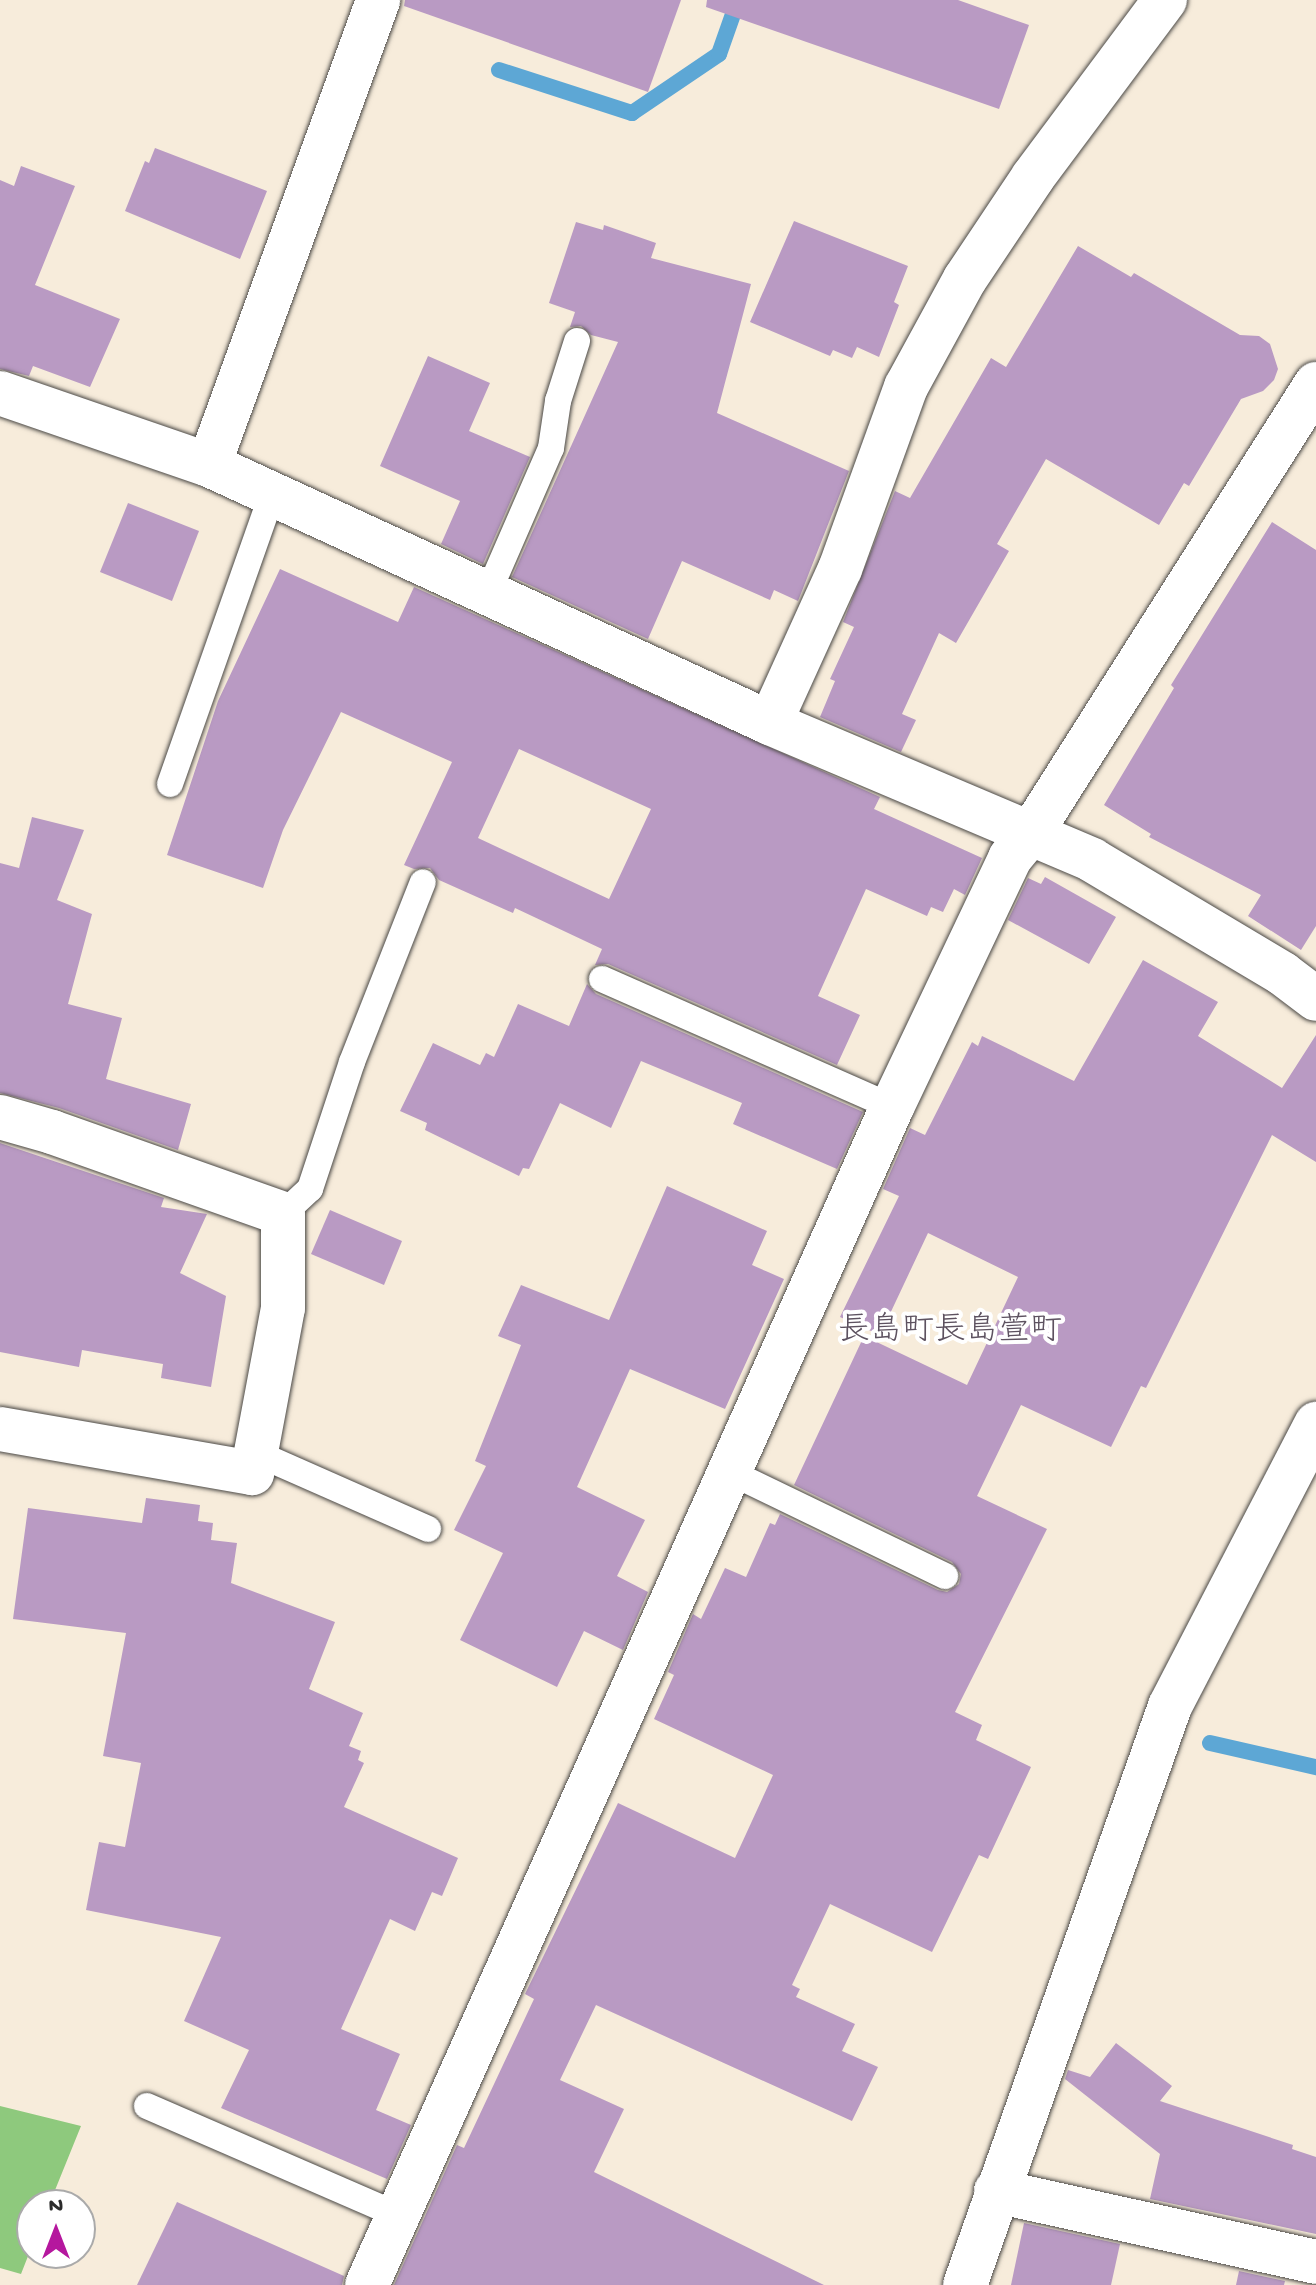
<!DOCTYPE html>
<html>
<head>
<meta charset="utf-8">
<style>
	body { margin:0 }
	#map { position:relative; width:1316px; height:2285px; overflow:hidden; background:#f7ecdb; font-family:"Gochi Hand","Klee One",sans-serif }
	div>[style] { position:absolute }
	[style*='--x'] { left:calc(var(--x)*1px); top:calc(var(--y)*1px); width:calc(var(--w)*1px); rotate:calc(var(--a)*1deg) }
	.green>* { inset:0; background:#8ec97d }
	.stream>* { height:16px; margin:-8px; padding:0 8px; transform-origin:8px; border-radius:8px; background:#5da7d5 }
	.building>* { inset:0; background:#b99ac3 }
	.roads { filter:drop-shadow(0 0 2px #4a4845) drop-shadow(0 0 2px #4a4845) }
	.lane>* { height:26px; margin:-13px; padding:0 13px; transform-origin:13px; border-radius:13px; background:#fff }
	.street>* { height:44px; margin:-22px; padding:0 22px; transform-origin:22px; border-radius:22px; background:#fff }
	span { translate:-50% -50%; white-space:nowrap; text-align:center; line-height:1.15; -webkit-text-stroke:8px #fff; paint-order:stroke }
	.quarter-label { font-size:32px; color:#5d5260 }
	.north { position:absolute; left:16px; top:2189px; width:80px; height:80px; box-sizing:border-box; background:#fff; border:2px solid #aaa; border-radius:50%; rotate:0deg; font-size:22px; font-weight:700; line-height:32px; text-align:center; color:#2b2b2b }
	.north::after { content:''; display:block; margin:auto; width:28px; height:36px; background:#b5179e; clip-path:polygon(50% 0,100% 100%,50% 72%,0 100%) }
</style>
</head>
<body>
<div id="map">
	<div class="green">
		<div style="clip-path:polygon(0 2106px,81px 2126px,49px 2205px,32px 2205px,32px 2246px,21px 2274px,0 2268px)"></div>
	</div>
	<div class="stream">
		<div style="--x:499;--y:70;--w:140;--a:17.9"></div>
		<div style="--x:632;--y:113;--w:105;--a:-34.1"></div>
		<div style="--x:719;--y:54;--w:57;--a:-70.6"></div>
		<div style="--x:1210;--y:1743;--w:109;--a:12.8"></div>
	</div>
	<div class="building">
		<div style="clip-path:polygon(405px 0,681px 0,648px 92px,404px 6px)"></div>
		<div style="clip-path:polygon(707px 0,958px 0,1029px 25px,999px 109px,706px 7px)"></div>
		<div style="clip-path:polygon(155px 148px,267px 191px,240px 259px,125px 211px,145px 161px,149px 163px)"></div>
		<div style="clip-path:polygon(21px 166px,75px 186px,35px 285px,120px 319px,90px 387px,33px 366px,29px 376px,0 369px,0 180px,14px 186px)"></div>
		<div style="clip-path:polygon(794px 221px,908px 266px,894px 302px,899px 305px,879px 357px,857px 347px,852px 358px,833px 350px,830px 356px,750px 322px)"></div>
		<div style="clip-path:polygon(576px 222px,603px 230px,604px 225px,656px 243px,651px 258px,751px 284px,717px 413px,849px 471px,798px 601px,774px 590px,770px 600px,682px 561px,648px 639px,512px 577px,618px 342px,591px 335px,581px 326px,570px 327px,575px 312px,549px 303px)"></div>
		<div style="clip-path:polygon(1078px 246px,1131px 277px,1134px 273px,1240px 335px,1259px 336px,1270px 344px,1278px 369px,1274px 380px,1263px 391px,1241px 399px,1189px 486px,1184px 483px,1159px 525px,1046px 459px,997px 544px,1009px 551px,956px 643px,939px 633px,902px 714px,916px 720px,901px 752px,820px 717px,835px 681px,830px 679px,854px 627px,843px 622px,895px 491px,910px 498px,991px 358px,1006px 367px)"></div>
		<div style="clip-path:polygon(428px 356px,490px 383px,469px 431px,530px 457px,483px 564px,441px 544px,460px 501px,380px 466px)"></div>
		<div style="clip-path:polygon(128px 503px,199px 531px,172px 601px,100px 572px)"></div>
		<div style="clip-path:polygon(1272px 522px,1316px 550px,1316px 926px,1301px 950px,1248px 916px,1261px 895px,1149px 837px,1151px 834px,1104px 805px,1174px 688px,1171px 685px)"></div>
		<div style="clip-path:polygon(evenodd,280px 569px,398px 622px,414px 587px,880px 797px,874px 809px,982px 858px,965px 895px,954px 889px,943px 912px,931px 907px,927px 916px,866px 889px,818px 996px,860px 1015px,837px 1065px,608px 964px,595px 965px,602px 949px,515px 908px,513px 913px,439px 880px,430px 868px,414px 869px,404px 865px,452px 762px,341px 712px,283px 830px,263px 888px,167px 855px,218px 701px,280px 569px,519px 749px,651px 809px,609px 899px,478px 838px,519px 749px)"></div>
		<div style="clip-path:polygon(32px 817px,84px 830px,57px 900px,92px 914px,68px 1004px,122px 1018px,106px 1079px,191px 1104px,178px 1150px,59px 1108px,0 1093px,0 863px,19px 868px)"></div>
		<div style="clip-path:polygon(1045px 877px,1116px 917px,1089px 964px,1008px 920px,1028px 878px,1041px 884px)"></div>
		<div style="clip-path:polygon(1143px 960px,1218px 1002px,1198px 1036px,1282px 1088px,1316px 1035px,1316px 1162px,1272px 1135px,1146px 1388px,1141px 1386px,1111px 1447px,1021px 1405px,977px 1496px,1047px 1529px,955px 1712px,982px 1725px,976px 1740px,1031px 1767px,988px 1859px,979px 1855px,932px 1952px,830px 1904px,792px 1985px,800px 1989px,796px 1997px,855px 2024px,842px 2051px,878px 2067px,852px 2121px,596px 2005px,560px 2080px,624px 2109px,594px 2172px,824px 2285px,394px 2285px,457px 2145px,464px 2148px,534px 1999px,525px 1994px,618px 1803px,735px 1858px,773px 1775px,654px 1719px,674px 1675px,668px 1672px,693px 1614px,701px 1619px,725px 1568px,746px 1577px,770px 1523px,775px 1525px,780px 1514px,938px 1590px,947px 1592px,959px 1584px,961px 1574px,952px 1562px,794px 1485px,864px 1336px,967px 1385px,1018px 1277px,928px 1233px,880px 1335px,840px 1317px,899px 1196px,883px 1189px,910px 1128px,925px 1135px,972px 1042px,978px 1046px,982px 1036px,1074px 1081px)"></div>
		<div style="clip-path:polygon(587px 984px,596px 994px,863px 1112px,837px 1169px,733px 1124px,742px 1103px,641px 1061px,611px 1128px,560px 1103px,529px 1169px,523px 1168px,519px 1176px,425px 1130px,427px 1123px,400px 1111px,433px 1043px,480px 1065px,486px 1053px,494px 1057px,518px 1004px,569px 1026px)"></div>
		<div style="clip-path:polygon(0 1143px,164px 1198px,161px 1207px,207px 1214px,180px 1273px,226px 1296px,211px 1387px,161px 1378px,163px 1364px,82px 1350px,79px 1367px,0 1352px)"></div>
		<div style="clip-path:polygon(667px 1186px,767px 1231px,752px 1265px,784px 1279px,725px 1409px,630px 1369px,577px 1487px,645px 1520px,617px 1576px,648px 1592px,623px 1650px,584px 1631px,557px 1687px,460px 1640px,503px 1553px,454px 1530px,486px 1466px,475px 1461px,521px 1345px,498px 1336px,521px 1285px,609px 1320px)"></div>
		<div style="clip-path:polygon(330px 1210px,402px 1241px,384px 1285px,311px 1254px)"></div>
		<div style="clip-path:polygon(146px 1498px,200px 1505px,198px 1521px,213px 1523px,211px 1540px,237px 1543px,231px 1583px,335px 1622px,309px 1689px,363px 1713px,349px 1746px,361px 1751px,358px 1760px,364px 1763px,344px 1807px,458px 1858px,442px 1896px,432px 1892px,415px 1931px,390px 1919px,341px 2029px,400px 2054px,376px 2110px,411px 2125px,387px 2179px,221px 2108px,249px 2050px,184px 2021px,221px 1937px,86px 1910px,99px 1842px,125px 1847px,141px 1763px,103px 1756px,126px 1633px,13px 1619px,28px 1508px,142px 1523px)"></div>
		<div style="clip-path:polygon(1116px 2043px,1172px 2086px,1160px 2101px,1293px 2145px,1292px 2149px,1316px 2157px,1316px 2234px,1150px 2199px,1160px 2154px,1065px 2079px,1068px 2070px,1090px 2077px)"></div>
		<div style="clip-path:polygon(177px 2202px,344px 2276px,342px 2285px,137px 2285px)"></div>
		<div style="clip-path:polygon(1024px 2223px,1120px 2244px,1111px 2285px,1011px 2285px)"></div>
		<div style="clip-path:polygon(1239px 2271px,1285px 2281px,1284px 2285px,1236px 2285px)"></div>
	</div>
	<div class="roads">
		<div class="lane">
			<div style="--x:488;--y:593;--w:158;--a:-66.5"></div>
			<div style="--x:551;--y:448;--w:48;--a:-81.5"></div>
			<div style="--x:558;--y:401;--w:63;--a:-72.4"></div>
			<div style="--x:170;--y:784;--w:306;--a:-70.6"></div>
			<div style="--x:602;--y:979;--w:317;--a:23.8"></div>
			<div style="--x:283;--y:1214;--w:37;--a:-43"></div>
			<div style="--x:310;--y:1189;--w:134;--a:-71.7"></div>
			<div style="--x:352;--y:1062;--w:193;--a:-68.5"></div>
			<div style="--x:256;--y:1453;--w:188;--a:23.8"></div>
			<div style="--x:730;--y:1472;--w:239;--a:25.8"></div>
			<div style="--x:147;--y:2106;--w:274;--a:23.5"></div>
		</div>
		<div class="street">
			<div style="--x:0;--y:393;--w:221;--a:19"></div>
			<div style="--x:209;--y:465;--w:617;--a:24.7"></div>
			<div style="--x:770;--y:723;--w:350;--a:23"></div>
			<div style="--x:1092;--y:860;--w:222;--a:30.8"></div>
			<div style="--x:1283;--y:974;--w:41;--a:37.1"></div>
			<div style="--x:209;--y:465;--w:495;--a:-70"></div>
			<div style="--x:770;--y:723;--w:169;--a:-65.6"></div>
			<div style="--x:840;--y:569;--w:194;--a:-70.1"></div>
			<div style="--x:906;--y:387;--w:123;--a:-61.4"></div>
			<div style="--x:965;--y:279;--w:123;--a:-56.3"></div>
			<div style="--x:1033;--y:177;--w:221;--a:-53.3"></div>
			<div style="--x:0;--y:1117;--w:54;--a:16.1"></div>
			<div style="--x:52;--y:1132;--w:245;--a:19.5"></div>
			<div style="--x:283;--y:1214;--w:94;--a:90"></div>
			<div style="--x:283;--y:1308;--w:168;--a:100.6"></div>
			<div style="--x:252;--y:1473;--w:256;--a:-170.1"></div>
			<div style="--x:996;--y:2191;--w:328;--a:12.5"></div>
			<div style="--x:367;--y:2285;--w:1290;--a:-65.98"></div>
			<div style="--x:892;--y:1107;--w:276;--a:-64.6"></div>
			<div style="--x:1010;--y:858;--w:33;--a:-50"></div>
			<div style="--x:1031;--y:833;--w:532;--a:-57.59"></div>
			<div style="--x:965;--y:2285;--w:614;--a:-70.5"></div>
			<div style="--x:1170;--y:1706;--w:318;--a:-62.6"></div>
		</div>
	</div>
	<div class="quarter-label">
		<span style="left:950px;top:1332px">長島町長島萱町</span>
	</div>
	<div class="north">N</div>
</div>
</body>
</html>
